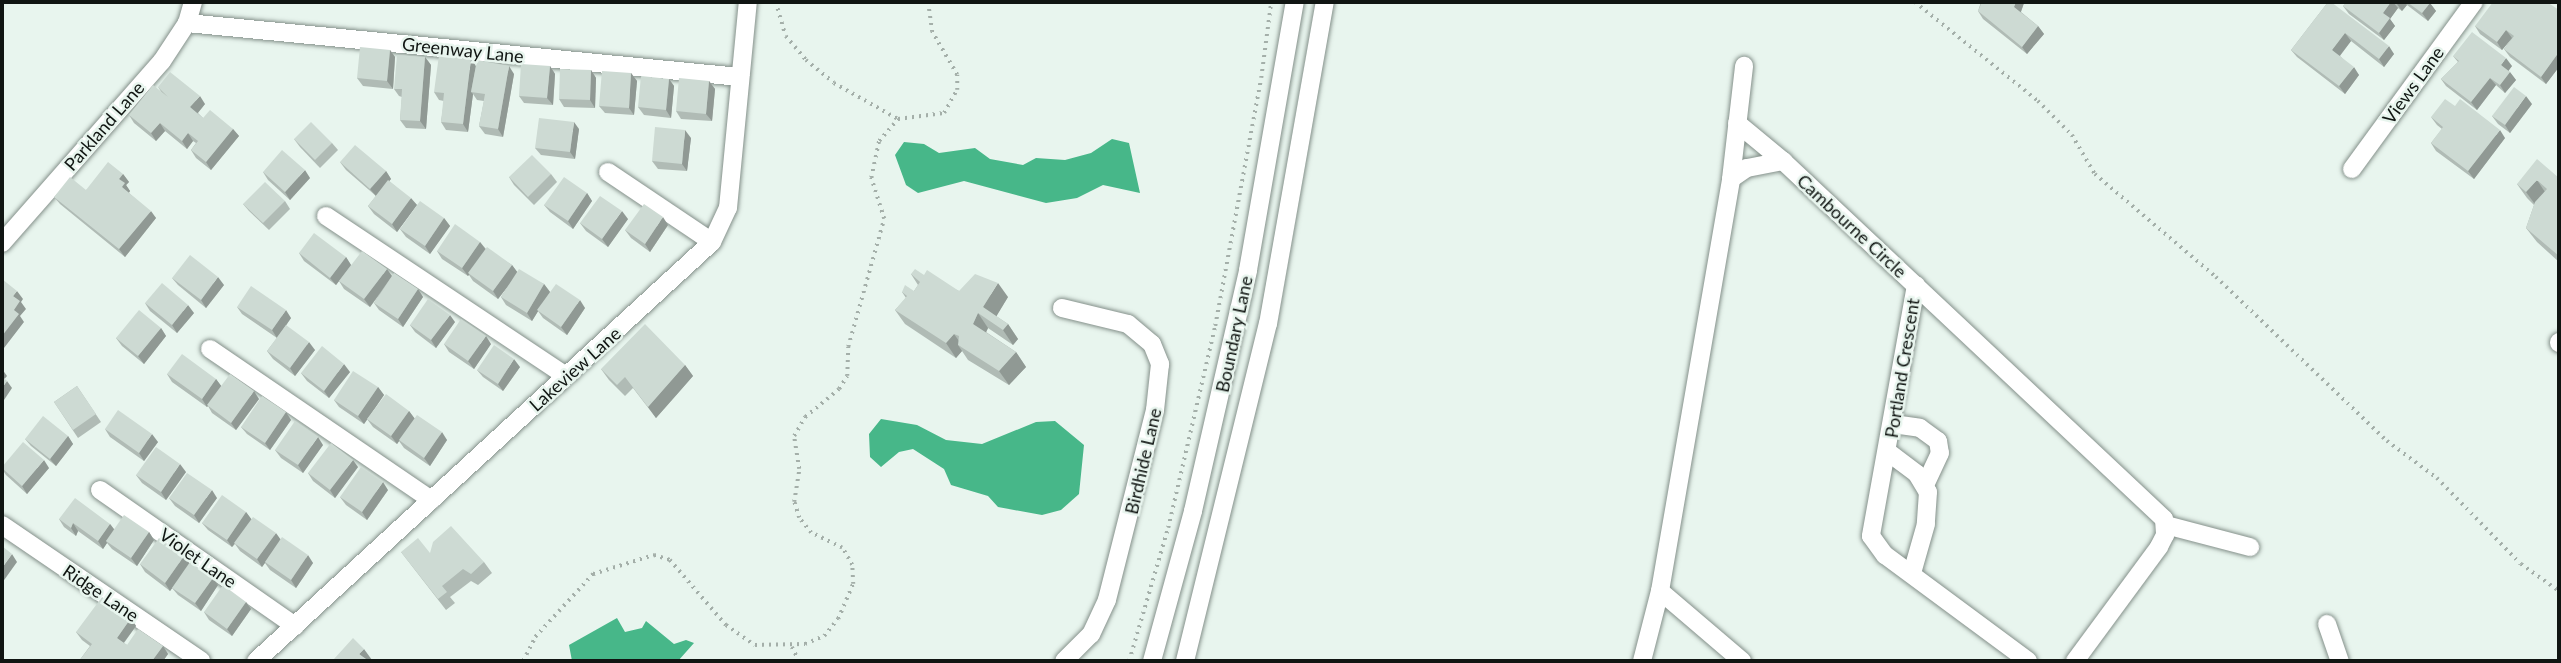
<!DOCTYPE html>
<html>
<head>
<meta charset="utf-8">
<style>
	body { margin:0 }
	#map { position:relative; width:2561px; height:663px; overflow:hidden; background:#e8f5ee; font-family:Lato,sans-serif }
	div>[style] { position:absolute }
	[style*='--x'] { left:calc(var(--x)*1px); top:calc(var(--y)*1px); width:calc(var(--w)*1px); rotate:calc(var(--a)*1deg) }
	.water>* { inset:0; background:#47b789 }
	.path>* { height:3.5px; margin-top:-1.75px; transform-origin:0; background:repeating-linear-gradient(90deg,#a4afa9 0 2px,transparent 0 7px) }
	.roads { filter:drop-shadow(0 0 2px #84908a) drop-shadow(0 0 2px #84908a) }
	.minor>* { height:18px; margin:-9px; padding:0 9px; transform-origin:9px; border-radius:9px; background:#fff }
	.wall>* { inset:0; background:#b0bbb5 }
	.shaded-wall>* { inset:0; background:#909994 }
	.building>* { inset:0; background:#cddad3 }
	span { translate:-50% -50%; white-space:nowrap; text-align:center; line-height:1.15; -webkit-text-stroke:5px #e8f5ee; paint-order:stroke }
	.street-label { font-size:18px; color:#101512 }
	.frame { position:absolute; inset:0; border:4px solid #101512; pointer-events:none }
</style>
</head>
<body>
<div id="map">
	<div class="water">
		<div style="clip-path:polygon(1112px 139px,1129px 143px,1140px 193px,1103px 185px,1077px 198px,1046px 203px,964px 181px,918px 193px,906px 185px,895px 155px,904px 142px,924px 144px,939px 153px,975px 148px,990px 159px,1023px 165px,1036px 158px,1065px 160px,1091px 153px)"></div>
		<div style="clip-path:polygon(881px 419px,917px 425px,946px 440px,982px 444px,1036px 422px,1055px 421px,1084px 445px,1079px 494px,1061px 510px,1042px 515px,998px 507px,988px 496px,951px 485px,944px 469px,913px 449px,899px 452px,881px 467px,870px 457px,869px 434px)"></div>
		<div style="clip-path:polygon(617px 618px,625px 632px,642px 628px,646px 621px,674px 644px,686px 640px,694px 643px,678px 661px,572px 661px,569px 645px)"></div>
	</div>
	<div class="path">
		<div style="--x:776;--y:2;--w:35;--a:74"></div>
		<div style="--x:786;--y:36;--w:31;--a:50"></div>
		<div style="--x:806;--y:60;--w:36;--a:39"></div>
		<div style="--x:834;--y:83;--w:73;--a:29.4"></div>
		<div style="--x:1915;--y:2;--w:158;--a:38.8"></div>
		<div style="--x:2038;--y:101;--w:48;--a:45"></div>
		<div style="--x:2072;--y:135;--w:45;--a:59.5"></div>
		<div style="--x:2095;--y:174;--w:159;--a:40.4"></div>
		<div style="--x:2216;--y:277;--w:237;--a:43.8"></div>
		<div style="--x:2387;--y:441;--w:62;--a:36.5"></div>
		<div style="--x:2437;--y:478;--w:120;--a:45.7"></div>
		<div style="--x:2521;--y:564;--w:47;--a:35.4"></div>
		<div style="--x:792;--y:647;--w:16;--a:63"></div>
		<div style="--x:523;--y:661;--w:27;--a:-63"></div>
		<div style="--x:535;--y:637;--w:86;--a:-47.4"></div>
		<div style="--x:593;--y:574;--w:64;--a:-17.3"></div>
		<div style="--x:654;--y:555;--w:17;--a:17"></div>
		<div style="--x:670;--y:560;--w:86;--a:49.3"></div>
		<div style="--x:726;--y:625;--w:35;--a:35"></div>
		<div style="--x:755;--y:645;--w:50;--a:-1.1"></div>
		<div style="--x:805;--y:644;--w:21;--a:-23"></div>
		<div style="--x:824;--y:636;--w:22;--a:-51"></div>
		<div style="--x:838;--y:619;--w:38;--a:-67"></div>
		<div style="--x:853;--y:584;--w:19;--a:-93"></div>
		<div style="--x:852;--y:565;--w:20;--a:-120"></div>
		<div style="--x:842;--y:548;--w:34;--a:-154"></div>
		<div style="--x:811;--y:533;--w:19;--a:-129"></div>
		<div style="--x:799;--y:518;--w:17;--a:-107"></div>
		<div style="--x:794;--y:502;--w:33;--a:-81"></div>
		<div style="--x:799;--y:469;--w:33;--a:-99"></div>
		<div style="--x:794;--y:436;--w:22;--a:-60"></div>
		<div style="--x:805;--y:417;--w:44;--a:-39.5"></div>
		<div style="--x:839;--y:389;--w:15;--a:-58"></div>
		<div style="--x:847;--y:376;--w:29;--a:-88"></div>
		<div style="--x:848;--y:347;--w:133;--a:-74.3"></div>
		<div style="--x:884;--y:219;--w:43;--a:-107.6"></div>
		<div style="--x:871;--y:178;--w:38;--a:-78"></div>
		<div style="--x:879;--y:141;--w:29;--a:-49"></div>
		<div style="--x:898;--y:119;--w:46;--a:-7.4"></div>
		<div style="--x:944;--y:113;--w:26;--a:-61"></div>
		<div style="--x:957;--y:90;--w:15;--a:-90"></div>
		<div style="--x:957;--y:75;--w:50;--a:-120.2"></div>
		<div style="--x:932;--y:32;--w:30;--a:-98"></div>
		<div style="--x:1129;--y:661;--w:139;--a:-73.7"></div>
		<div style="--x:1168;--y:528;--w:207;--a:-76.9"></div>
		<div style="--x:1215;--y:326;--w:252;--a:-79.5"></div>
		<div style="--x:1261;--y:78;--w:77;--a:-82.5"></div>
	</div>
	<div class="roads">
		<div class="minor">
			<div style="--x:187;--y:23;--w:556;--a:5.58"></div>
			<div style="--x:1737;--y:123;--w:60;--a:39.6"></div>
			<div style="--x:2352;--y:169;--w:207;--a:-53.9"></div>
			<div style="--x:608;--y:172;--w:125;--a:33.9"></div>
			<div style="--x:1731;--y:179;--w:114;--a:-83.4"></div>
			<div style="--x:326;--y:216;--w:288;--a:33.7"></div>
			<div style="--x:2;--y:243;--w:242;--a:-48.7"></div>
			<div style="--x:162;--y:61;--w:45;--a:-56.7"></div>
			<div style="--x:187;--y:23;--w:22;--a:-74"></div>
			<div style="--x:1916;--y:285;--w:255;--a:100.2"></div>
			<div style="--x:1871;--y:536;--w:24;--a:54"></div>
			<div style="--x:1885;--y:555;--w:178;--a:36.5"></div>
			<div style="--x:1062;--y:308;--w:68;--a:13.6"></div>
			<div style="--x:1128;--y:324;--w:31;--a:40"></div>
			<div style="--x:1152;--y:344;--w:22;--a:68"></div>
			<div style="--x:1160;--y:364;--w:46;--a:96.2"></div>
			<div style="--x:1155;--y:410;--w:196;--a:104.2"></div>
			<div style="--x:1107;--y:600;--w:38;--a:115"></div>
			<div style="--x:1091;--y:634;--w:38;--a:135"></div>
			<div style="--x:2559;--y:343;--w:1;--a:-90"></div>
			<div style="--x:210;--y:349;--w:268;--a:34.3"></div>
			<div style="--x:1893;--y:424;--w:27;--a:8"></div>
			<div style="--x:1920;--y:428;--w:22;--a:36"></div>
			<div style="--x:1938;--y:441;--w:12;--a:81"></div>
			<div style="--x:1940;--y:453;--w:35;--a:115"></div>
			<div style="--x:1888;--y:452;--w:36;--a:37"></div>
			<div style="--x:1917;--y:474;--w:21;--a:59"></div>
			<div style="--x:1928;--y:492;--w:32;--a:94"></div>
			<div style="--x:1926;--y:524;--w:51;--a:105.9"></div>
			<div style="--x:100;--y:490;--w:238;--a:34.9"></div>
			<div style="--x:2;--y:525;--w:241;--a:34.3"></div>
			<div style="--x:2166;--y:525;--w:87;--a:14.7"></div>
			<div style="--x:1660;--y:591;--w:108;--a:40.5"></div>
			<div style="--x:2327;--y:624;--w:39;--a:71"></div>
			<div style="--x:256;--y:661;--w:619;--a:-42.58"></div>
			<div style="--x:712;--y:242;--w:38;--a:-65"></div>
			<div style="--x:728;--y:208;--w:207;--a:-84.5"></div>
			<div style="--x:1152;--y:661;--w:156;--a:-74.7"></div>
			<div style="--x:1193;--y:511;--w:247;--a:-77.1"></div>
			<div style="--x:1248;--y:270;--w:272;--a:-80.1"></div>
			<div style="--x:1185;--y:661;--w:347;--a:-76.2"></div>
			<div style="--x:1268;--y:324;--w:327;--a:-80"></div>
			<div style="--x:1642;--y:661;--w:72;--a:-75.6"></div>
			<div style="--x:1660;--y:591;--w:418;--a:-80.2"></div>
			<div style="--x:1731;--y:179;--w:19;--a:-35"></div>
			<div style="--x:1747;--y:168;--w:37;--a:-11"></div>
			<div style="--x:1783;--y:161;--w:523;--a:43.22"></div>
			<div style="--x:2164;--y:519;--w:16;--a:86"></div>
			<div style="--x:2165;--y:535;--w:13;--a:117"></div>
			<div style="--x:2159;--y:547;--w:142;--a:126.4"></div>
		</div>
	</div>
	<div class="wall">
		<div style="clip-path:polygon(1980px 2px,2030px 2px,2029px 3px,2024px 3px,2021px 12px,2038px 26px,2044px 34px,2027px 54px,1983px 19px,1978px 11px,1981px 2px)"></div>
		<div style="clip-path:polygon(2328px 2px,2394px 54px,2384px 67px,2351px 41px,2340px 56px,2359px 75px,2345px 94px,2297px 57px,2291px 50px)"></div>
		<div style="clip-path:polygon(2347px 2px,2429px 2px,2436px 11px,2428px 21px,2407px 5px,2402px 11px,2398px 8px,2390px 19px,2395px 26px,2384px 40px,2349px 14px,2343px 6px)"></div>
		<div style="clip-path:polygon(2559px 10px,2559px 67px,2546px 84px,2510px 57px,2504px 49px,2512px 38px,2502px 50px,2480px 34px,2475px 26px)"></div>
		<div style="clip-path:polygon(390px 50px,395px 57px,393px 89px,363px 86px,357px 78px)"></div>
		<div style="clip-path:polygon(2453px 56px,2512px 66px,2508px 70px,2516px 80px,2505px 93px,2496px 85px,2477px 110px,2446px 86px,2441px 79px,2458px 62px)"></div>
		<div style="clip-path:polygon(425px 57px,431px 65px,426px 129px,406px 128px,400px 120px,402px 97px,399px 96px,394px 89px)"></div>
		<div style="clip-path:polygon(476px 66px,514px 74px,503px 137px,485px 134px,479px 126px,484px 101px,477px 100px,473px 94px,468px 132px,446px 130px,441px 122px,444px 101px,439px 100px,434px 92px)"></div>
		<div style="clip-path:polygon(550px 66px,555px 74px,553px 105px,524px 103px,519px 96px)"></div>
		<div style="clip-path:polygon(591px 70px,596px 78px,595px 108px,564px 107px,559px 99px)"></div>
		<div style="clip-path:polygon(631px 73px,637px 81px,634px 115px,605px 113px,599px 106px)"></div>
		<div style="clip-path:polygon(669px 79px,674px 86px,671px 118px,644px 115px,638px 107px)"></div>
		<div style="clip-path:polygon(709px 81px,715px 89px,712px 121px,681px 119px,676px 111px)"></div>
		<div style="clip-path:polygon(158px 87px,205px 104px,198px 113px,203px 118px,233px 129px,239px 136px,211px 170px,196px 158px,191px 150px,196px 143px,193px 141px,187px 149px,165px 131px,156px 141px,134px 123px,129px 115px,162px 93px)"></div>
		<div style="clip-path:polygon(2532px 104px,2510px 133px,2498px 124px,2492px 116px)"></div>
		<div style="clip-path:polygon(2431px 117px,2505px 138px,2474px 179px,2436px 151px,2431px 143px,2442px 129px,2437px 125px)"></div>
		<div style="clip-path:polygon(579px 129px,575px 159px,541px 155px,535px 148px)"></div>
		<div style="clip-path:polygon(691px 138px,687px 171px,658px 169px,652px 161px)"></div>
		<div style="clip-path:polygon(294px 139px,332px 143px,338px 150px,320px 168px,300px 147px)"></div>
		<div style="clip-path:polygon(340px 162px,386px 171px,391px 179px,389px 181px,417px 205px,397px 232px,374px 214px,368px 206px,376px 196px,346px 170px)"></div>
		<div style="clip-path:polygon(263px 172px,310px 178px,290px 200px,268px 180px)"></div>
		<div style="clip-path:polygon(123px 174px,129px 182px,126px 185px,130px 191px,129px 193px,156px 218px,125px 257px,60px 204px,54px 197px,86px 190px)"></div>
		<div style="clip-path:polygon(551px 174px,557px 182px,534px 205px,514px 185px,509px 177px)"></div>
		<div style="clip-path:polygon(2559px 178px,2559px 262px,2537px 242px,2526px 228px,2534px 205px,2527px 198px,2517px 184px)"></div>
		<div style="clip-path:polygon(587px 193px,592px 201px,573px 229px,550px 212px,544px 205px)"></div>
		<div style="clip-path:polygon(285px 201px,290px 209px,269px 230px,249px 211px,243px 204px)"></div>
		<div style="clip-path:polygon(444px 218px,450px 226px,430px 254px,406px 237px,400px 229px)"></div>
		<div style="clip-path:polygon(628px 219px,608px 247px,586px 231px,580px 223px)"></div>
		<div style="clip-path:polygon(668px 225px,650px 252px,631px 238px,625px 230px)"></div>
		<div style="clip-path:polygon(480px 242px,486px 249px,512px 265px,517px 272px,544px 284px,550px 292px,585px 308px,567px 335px,543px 318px,538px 311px,532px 321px,506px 305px,501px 297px,509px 285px,498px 299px,473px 281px,469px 275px,468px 276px,442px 259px,437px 251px)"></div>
		<div style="clip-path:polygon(299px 253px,346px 257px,351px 265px,392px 276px,418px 289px,423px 297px,403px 327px,379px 310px,374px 303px,380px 294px,370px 307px,344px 289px,339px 281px,346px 272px,336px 285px,304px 261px)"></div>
		<div style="clip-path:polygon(911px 274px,924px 275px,959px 291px,1008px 297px,996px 316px,1008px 324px,1018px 339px,1013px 345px,988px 328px,986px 332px,1016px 352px,1026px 367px,1009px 385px,968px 360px,962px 351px,956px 358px,905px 324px,895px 310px,906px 298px,902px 292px,914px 291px,918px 285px)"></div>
		<div style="clip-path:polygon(172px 278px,224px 285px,206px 308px,178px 285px)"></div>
		<div style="clip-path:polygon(145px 303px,194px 313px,177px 333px,150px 311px)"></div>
		<div style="clip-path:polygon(237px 307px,291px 318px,283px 330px,315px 350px,295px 376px,273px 359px,267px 351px,277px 338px,242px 314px)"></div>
		<div style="clip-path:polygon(455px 322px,436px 348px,415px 332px,410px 325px)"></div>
		<div style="clip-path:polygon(161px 328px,166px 336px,144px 364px,122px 346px,116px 338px)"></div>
		<div style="clip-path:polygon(444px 344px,491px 344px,474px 369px,449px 352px)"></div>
		<div style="clip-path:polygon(685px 365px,693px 376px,656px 418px,633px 388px,625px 396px,609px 380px,601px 369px)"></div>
		<div style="clip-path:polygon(520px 367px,503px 391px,483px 377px,477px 370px)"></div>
		<div style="clip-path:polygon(350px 372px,329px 398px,307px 381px,301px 373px)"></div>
		<div style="clip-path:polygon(167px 374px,216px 379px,221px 386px,259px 399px,236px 430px,212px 413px,208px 406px,207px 407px,172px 382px)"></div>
		<div style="clip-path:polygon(77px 386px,101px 422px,78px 438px,54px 402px)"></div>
		<div style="clip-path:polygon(378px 387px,384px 395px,364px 424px,339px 407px,334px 400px)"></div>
		<div style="clip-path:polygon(409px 411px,414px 418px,447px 440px,430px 466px,404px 448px,399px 441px,397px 444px,373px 427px,367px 419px)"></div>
		<div style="clip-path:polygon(286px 412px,291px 420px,270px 450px,247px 434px,241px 427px)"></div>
		<div style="clip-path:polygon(105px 429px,158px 442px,144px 461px,110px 437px)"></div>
		<div style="clip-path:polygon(68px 436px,73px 444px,56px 466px,31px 446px,25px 439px)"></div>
		<div style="clip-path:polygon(323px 445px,303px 473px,281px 458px,275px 450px)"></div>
		<div style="clip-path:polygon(358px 467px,335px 498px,313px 481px,308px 473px)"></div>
		<div style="clip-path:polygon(49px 468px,27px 494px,6px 475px,2px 469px)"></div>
		<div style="clip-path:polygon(186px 472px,166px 500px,142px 483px,136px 475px)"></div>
		<div style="clip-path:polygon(388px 490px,367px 520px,346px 505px,340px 497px)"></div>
		<div style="clip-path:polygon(169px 498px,217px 498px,199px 523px,175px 506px)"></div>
		<div style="clip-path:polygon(246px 512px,251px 519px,313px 563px,296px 588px,270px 570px,265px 563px,262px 567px,240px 551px,235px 544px,232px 547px,208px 530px,202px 523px)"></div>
		<div style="clip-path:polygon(59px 519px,110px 524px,114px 529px,149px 532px,154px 540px,137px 566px,112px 549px,107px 543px,103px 549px,78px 531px,76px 536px,64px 527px)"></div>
		<div style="clip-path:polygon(401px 552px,430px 553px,484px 562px,492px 573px,478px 585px,471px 581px,450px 597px,455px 603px,446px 610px)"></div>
		<div style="clip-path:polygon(189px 563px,213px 578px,218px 585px,201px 611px,178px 595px,172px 588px,170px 591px,145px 572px,140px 564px)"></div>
		<div style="clip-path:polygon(246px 602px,251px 609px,232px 636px,209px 620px,204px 612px)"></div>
		<div style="clip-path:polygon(131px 618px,136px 626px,124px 643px,127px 645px,163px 646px,168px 654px,163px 661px,79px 661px,90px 646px,82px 640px,76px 632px)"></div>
	</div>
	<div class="shaded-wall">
		<div style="clip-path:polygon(2016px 2px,2023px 2px,2024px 3px,2020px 14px,2014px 7px)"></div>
		<div style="clip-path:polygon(2391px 2px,2393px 2px,2398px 8px,2390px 19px,2395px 26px,2384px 40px,2379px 33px,2383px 13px)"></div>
		<div style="clip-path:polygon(2398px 2px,2404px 2px,2407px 5px,2402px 11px,2397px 4px)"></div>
		<div style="clip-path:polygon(2430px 3px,2436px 11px,2428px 21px,2422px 13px)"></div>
		<div style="clip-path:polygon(2038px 26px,2044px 34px,2027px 54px,2022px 47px)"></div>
		<div style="clip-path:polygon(2506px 30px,2512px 38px,2502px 50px,2497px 42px)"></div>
		<div style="clip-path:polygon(2345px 33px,2351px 41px,2338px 58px,2332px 50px)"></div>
		<div style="clip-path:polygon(2389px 46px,2394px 54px,2384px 67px,2379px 59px)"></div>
		<div style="clip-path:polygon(390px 50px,395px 57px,393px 89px,387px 81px)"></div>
		<div style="clip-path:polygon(2559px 52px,2559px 67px,2546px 84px,2541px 77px)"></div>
		<div style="clip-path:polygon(425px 57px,431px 65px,426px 129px,420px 121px)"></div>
		<div style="clip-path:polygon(2506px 58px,2512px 66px,2507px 73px,2501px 65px)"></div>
		<div style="clip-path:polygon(471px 59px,476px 66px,471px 92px,473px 94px,468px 132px,463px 124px)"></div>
		<div style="clip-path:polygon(509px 66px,514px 74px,503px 137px,498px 129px)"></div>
		<div style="clip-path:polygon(550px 66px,555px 74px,553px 105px,547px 98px)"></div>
		<div style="clip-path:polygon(2354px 67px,2359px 75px,2345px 94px,2339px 86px)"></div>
		<div style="clip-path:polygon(591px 70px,596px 78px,595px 108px,590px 100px)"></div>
		<div style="clip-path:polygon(2510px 72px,2516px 80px,2505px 93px,2500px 85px)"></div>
		<div style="clip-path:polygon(631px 73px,637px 81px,634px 115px,629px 108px)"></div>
		<div style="clip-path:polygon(2490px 78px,2496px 85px,2477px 110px,2471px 102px)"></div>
		<div style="clip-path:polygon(669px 79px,674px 86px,671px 118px,666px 110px)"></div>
		<div style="clip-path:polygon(709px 81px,715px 89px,712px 121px,706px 114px)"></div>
		<div style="clip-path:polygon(200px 96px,205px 104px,196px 115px,190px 107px)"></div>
		<div style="clip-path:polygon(2526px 96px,2532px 104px,2510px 133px,2505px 125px)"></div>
		<div style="clip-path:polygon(574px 122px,579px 129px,575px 159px,570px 152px)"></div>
		<div style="clip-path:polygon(160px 123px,165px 131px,156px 141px,151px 133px)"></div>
		<div style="clip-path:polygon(233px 129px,239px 136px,211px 170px,206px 162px)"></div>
		<div style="clip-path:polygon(685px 130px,691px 138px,687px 171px,682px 164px)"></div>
		<div style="clip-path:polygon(2500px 130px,2505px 138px,2474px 179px,2468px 171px)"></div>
		<div style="clip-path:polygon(188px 133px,193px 141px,187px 149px,182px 141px)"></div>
		<div style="clip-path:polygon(305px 170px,310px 178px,290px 200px,285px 192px)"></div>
		<div style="clip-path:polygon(386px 171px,391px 179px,376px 196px,370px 189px)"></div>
		<div style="clip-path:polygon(123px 174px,129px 182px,126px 185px,130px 191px,127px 195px,122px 187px,119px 179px)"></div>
		<div style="clip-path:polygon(2537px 180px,2547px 195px,2537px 207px,2526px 192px)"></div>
		<div style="clip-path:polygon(587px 193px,592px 201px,573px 229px,568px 221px)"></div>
		<div style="clip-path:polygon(411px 198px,417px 205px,397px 232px,392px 224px)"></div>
		<div style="clip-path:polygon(151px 211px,156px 218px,125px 257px,119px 249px)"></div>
		<div style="clip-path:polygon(622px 211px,628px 219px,608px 247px,602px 239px)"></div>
		<div style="clip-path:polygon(663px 217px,668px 225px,650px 252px,645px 244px)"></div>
		<div style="clip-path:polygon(444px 218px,450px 226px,430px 254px,425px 246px)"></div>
		<div style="clip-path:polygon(480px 242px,486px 250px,468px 276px,462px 268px)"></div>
		<div style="clip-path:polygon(346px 257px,351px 265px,336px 285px,330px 278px)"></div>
		<div style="clip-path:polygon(512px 265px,518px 273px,498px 299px,493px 291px)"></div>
		<div style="clip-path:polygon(387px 269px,392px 276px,370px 307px,364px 299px)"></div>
		<div style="clip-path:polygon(218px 277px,224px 285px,206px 308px,201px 300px)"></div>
		<div style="clip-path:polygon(998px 283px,1008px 297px,993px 322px,983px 307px)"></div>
		<div style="clip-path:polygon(544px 284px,550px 292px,532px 321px,527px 313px)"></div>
		<div style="clip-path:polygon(418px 289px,423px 297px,403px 327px,398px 319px)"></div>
		<div style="clip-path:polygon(17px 291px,23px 299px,21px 302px,26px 309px,20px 316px,24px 322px,4px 348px,2px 346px,2px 336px,14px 310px,13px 296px)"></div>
		<div style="clip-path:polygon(580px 300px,585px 308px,567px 335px,561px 327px)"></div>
		<div style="clip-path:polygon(188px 305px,194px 313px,177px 333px,172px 325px)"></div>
		<div style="clip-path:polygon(286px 310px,291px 318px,277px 338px,272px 330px)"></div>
		<div style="clip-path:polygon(978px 313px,988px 328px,983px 339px,973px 324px)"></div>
		<div style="clip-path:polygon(450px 315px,455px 322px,436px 348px,431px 340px)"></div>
		<div style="clip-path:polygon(1008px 324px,1018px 339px,1013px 345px,1003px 330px)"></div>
		<div style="clip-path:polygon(161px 328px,166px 336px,144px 364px,138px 356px)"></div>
		<div style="clip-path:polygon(954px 334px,964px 348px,958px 345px,962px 351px,956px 358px,946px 343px)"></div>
		<div style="clip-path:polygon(486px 336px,491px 344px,474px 369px,468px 361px)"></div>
		<div style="clip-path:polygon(309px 342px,315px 350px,295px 376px,290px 368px)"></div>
		<div style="clip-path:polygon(1016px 352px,1026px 367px,1009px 385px,999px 371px)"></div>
		<div style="clip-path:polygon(514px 359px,520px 367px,503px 391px,498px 384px)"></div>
		<div style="clip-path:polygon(344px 364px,350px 372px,329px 398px,324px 391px)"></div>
		<div style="clip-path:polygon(685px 365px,693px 376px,656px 418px,648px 407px)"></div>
		<div style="clip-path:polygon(2px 369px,7px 376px,2px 382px)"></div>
		<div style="clip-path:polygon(216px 379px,222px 387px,207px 407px,202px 399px)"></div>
		<div style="clip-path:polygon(7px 381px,12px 388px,2px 403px,2px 388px)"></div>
		<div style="clip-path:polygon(378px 387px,384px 395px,364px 424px,358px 416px)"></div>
		<div style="clip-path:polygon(254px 391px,259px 399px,236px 430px,231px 423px)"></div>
		<div style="clip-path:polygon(409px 411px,415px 419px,397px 444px,391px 436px)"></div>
		<div style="clip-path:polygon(286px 412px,291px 420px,270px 450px,265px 443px)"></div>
		<div style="clip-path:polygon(442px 432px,447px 440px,430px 466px,424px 458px)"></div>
		<div style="clip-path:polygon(152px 434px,158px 442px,144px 461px,139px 453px)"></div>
		<div style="clip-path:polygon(68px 436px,73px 444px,56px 466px,50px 459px)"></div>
		<div style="clip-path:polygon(318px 437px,323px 445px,303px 473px,298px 465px)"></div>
		<div style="clip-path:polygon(44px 460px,49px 468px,27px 494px,22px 486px)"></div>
		<div style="clip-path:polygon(353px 460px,358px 467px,335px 498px,330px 490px)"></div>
		<div style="clip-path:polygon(180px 464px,186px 472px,166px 500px,161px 492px)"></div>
		<div style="clip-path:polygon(383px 482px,388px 490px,367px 520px,362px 512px)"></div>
		<div style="clip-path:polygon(212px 490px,217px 498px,199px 523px,194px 515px)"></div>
		<div style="clip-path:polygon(246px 512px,252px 520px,232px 547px,227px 540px)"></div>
		<div style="clip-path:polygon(73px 523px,78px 531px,76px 536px,71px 528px)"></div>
		<div style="clip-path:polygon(110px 524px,116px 532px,106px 541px,107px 543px,103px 549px,98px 541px)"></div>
		<div style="clip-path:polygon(149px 532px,154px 540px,137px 566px,131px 558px)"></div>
		<div style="clip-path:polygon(276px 533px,281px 540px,262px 567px,257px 559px)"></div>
		<div style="clip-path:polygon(12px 554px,17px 562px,2px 583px,2px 568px)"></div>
		<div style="clip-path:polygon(308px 555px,313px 563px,296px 588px,291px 580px)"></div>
		<div style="clip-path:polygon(184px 556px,190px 564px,170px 591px,165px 583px)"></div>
		<div style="clip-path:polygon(213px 578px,218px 585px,201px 611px,195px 603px)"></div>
		<div style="clip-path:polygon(246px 602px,251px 609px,232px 636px,227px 629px)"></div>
		<div style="clip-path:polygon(131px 618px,136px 626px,122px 645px,117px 638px)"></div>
		<div style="clip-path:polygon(163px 646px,168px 654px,163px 661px,152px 661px)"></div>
		<div style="clip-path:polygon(364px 649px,372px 660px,370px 661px,364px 661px,359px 654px)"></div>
	</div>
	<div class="building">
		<div style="clip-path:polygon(1982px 2px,2016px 2px,2014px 7px,2038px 26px,2022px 47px,1978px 11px)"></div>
		<div style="clip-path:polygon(2328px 2px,2331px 2px,2389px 46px,2379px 59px,2345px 33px,2332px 50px,2354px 67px,2339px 86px,2291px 50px)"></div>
		<div style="clip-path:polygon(2347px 2px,2391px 2px,2383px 13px,2390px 18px,2379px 33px,2343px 6px)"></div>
		<div style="clip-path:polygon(2407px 2px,2429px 2px,2430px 3px,2422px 13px)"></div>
		<div style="clip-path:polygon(2493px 2px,2547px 2px,2559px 10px,2559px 52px,2541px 77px,2504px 49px,2514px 36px,2506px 30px,2497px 42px,2475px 26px)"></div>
		<div style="clip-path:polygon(2472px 32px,2506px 58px,2501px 65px,2510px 72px,2500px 85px,2490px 78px,2471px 102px,2441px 79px,2459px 61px,2453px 56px)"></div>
		<div style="clip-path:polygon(360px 47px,390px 50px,387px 81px,357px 78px)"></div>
		<div style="clip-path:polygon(397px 55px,425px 57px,420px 121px,400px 120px,402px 89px,394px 89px)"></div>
		<div style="clip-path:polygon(439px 55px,471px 59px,463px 124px,441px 122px,444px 93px,434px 92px)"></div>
		<div style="clip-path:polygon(477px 60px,509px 66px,498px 129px,479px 126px,485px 94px,471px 92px)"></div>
		<div style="clip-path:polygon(521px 64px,550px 66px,547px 98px,519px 96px)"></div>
		<div style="clip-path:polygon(560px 69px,591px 70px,590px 100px,559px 99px)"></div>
		<div style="clip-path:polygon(602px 71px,631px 73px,629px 108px,599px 106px)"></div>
		<div style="clip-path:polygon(170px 72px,200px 96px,190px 107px,203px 118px,210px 110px,233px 129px,206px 162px,191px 150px,198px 141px,188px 133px,182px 141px,160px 123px,151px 133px,129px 115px,153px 85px,168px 97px,158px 87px)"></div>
		<div style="clip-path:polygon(641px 76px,669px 79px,666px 110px,638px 107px)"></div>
		<div style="clip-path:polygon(679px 78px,709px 81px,706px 114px,676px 111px)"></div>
		<div style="clip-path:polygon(2514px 87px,2526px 96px,2505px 125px,2492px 116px)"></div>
		<div style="clip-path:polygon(2445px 99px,2455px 106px,2460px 99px,2500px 130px,2468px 171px,2431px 143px,2443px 127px,2431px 117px)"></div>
		<div style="clip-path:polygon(539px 118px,574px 122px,570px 152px,535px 148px)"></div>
		<div style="clip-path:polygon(311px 122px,332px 143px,315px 160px,294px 139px)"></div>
		<div style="clip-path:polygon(655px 127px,685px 130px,682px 164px,652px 161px)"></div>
		<div style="clip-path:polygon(355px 145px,386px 171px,370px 189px,340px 162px)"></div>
		<div style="clip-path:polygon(282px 150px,305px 170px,285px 192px,263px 172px)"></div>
		<div style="clip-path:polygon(532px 155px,551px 174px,528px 197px,509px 177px)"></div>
		<div style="clip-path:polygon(2537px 159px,2559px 178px,2559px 256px,2526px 228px,2535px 202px,2547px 189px,2537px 180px,2526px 192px,2517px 184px)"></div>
		<div style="clip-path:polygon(108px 162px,123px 174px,119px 179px,125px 183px,122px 187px,151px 211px,119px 249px,54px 197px,70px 177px,86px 190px)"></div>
		<div style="clip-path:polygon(564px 177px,587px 193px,568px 221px,544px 205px)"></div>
		<div style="clip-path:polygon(388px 180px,411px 198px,392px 224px,368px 206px)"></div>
		<div style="clip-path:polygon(265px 182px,285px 201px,263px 223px,243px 204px)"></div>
		<div style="clip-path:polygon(600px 196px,622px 211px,602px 239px,580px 223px)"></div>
		<div style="clip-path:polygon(420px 201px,444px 218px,425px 246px,400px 229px)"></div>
		<div style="clip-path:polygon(644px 204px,663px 217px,645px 244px,625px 230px)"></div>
		<div style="clip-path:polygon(455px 224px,480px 242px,462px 268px,437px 251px)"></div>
		<div style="clip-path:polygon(314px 233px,346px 257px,330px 278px,299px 253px)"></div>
		<div style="clip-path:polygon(487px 247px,512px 265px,493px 291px,468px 273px)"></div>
		<div style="clip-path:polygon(362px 251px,387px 269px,364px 299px,339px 281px)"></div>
		<div style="clip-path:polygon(190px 255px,218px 277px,201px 300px,172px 278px)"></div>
		<div style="clip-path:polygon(519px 269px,544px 284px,527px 313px,501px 297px)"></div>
		<div style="clip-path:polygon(915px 269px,924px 275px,927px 270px,959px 291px,975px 274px,998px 283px,983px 307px,1008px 324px,1003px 330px,978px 313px,973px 324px,1016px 352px,999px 371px,958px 345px,959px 336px,954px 334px,946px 343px,895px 310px,907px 296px,902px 292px,905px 285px,914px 291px,920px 282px,911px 274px)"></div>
		<div style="clip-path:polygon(394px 273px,418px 289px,398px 319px,374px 303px)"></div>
		<div style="clip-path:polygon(2px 279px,17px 291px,13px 296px,20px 301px,14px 310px,19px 314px,2px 336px)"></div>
		<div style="clip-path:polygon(162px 283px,188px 305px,172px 325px,145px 303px)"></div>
		<div style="clip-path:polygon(556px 284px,580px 300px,561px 327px,537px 310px)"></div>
		<div style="clip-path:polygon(251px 286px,286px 310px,272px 330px,237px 307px)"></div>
		<div style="clip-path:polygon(428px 299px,450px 315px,431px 340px,410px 325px)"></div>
		<div style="clip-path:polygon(139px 310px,161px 328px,138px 356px,116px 338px)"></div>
		<div style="clip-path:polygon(461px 319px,486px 336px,468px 361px,444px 344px)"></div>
		<div style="clip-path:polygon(645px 324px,685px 365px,648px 407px,625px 377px,617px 385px,601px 369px)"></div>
		<div style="clip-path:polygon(286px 325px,309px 342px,290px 368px,267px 351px)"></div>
		<div style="clip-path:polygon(494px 345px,514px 359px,498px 384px,477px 370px)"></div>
		<div style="clip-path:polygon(322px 346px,344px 364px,324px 391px,301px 373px)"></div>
		<div style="clip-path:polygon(182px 354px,216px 379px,202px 399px,167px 374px)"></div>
		<div style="clip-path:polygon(353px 371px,378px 387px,358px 416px,334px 400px)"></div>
		<div style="clip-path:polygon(230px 374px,254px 391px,231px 423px,207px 405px)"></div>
		<div style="clip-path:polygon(2px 376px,7px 381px,2px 388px)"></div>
		<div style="clip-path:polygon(77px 386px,96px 414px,73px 430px,54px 402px)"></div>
		<div style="clip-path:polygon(386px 394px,409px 411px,391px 436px,367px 419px)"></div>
		<div style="clip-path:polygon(262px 396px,286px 412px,265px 443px,241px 427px)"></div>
		<div style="clip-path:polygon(118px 410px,152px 434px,139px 453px,105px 429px)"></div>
		<div style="clip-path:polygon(417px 415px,442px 432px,424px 458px,399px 440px)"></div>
		<div style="clip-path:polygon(43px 416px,68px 436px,50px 459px,25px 439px)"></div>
		<div style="clip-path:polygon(295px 421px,318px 437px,298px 465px,275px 450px)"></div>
		<div style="clip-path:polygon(23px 442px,44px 460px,22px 486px,2px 468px,2px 467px)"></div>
		<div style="clip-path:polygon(331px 443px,353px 460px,330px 490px,308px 473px)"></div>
		<div style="clip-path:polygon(156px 447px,180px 464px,161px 492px,136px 475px)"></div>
		<div style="clip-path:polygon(361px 467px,383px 482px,362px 512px,340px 497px)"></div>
		<div style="clip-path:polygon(187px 473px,212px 490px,194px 515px,169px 498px)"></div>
		<div style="clip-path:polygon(222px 495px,246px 512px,227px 540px,202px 523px)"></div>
		<div style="clip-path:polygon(75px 498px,110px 524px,98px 541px,73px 523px,71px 528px,59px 519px)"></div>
		<div style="clip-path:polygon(124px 515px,149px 532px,131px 558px,106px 541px)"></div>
		<div style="clip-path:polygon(253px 517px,276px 533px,257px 559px,234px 543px)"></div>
		<div style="clip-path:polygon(451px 526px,484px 562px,471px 574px,463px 569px,442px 586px,447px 592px,438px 599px,401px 552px,418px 538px,430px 553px,433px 542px)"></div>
		<div style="clip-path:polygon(282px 537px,308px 555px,291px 580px,265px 562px)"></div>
		<div style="clip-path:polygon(159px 538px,184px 556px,165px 583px,140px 564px)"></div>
		<div style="clip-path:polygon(2px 546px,12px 554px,2px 568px)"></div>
		<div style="clip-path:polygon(190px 562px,213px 578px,195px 603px,172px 588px)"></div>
		<div style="clip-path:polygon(223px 585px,246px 602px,227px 629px,204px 612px)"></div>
		<div style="clip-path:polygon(102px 597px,131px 618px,117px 638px,127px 645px,138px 629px,163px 646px,152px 661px,79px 661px,92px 644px,76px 632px)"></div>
		<div style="clip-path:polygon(353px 638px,364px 649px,359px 654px,369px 661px,337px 661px,334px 659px)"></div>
	</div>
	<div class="street-label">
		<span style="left:463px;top:50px;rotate:6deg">Greenway Lane</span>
		<span style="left:2413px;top:85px;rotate:-54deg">Views Lane</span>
		<span style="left:104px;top:126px;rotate:-49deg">Parkland Lane</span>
		<span style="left:1852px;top:226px;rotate:43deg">Cambourne Circle</span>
		<span style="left:1234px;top:334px;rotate:-78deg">Boundary Lane</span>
		<span style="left:1902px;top:368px;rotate:-81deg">Portland Crescent</span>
		<span style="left:575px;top:369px;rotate:-42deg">Lakeview Lane</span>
		<span style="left:1143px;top:461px;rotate:-77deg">Birdhide Lane</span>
		<span style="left:198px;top:558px;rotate:35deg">Violet Lane</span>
		<span style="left:101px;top:593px;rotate:34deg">Ridge Lane</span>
	</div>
	<div class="frame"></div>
</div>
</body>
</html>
